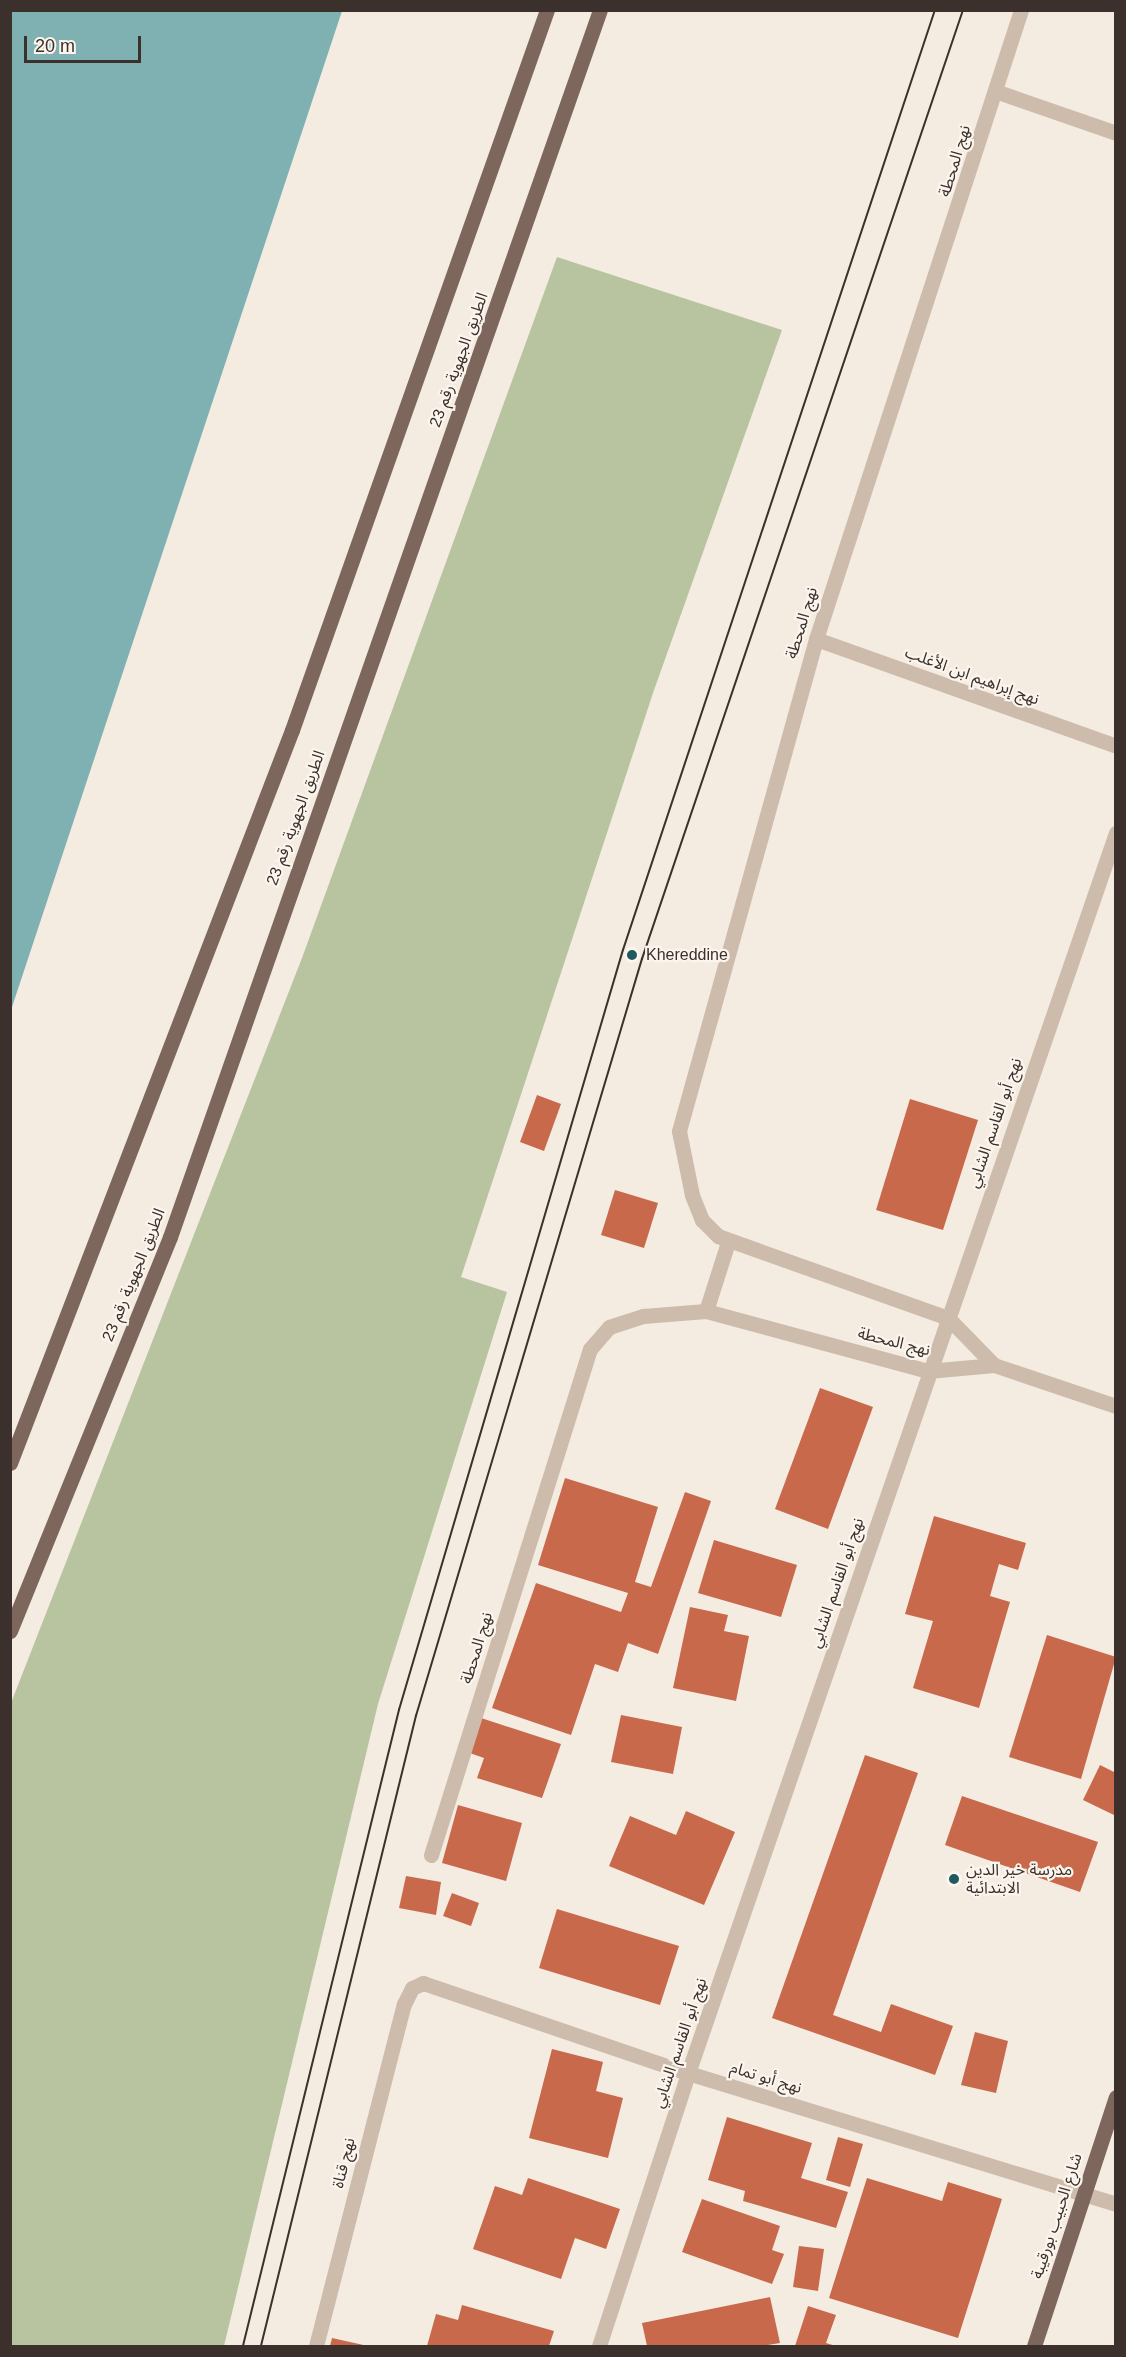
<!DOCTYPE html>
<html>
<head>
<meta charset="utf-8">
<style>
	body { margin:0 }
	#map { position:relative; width:1126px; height:2357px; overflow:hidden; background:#f4ebe1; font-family:Helvetica,"Noto Sans Arabic",sans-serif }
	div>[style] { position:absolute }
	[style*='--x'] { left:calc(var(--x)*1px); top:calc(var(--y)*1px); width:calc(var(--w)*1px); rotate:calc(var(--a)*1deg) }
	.green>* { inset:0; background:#b8c4a0 }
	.water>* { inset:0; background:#7fb0b2 }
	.building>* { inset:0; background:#c8694b }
	.minor>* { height:15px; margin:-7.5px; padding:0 7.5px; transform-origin:7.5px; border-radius:7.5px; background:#cdbbac }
	.major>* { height:15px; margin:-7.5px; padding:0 7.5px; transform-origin:7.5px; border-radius:7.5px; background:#7d675c }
	.tram>* { height:1.5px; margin:-0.75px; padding:0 0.75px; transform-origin:0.75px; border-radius:0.75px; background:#3b302b }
	.dots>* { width:16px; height:16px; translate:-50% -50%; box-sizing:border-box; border:3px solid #fbf5ee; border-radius:50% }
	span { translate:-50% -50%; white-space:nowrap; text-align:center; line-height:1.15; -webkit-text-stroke:4.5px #fbf5ee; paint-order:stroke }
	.street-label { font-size:16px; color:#3b302b }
	.poi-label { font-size:16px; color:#3b302b }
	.left { translate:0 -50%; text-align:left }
	.frame { position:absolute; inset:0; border:12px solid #3b302b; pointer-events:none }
	.scale { position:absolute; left:24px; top:36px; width:117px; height:27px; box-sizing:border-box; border:3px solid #3b302b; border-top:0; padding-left:8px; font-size:18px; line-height:21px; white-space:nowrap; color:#3b302b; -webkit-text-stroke:4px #fbf5ee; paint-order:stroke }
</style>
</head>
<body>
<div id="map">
	<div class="green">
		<div style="clip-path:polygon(557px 257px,782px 330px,653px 693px,461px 1277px,507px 1292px,378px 1704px,224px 2346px,11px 2346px,11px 1703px,302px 958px)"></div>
	</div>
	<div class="water">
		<div style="clip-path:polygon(11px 10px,342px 11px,11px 1010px,10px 11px)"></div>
	</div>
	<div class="building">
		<div style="clip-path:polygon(537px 1095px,561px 1104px,544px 1151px,520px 1142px)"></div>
		<div style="clip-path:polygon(910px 1099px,978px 1120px,943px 1230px,876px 1210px)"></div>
		<div style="clip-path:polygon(615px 1190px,658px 1203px,644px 1248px,601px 1235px)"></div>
		<div style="clip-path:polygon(820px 1388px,873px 1407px,828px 1529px,775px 1509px)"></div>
		<div style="clip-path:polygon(565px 1478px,658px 1507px,635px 1582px,651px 1587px,685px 1492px,711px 1501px,658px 1654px,628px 1643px,618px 1672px,595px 1664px,571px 1735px,492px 1708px,536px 1583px,621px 1612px,628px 1593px,538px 1565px)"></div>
		<div style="clip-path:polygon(934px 1516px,1026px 1543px,1018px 1570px,999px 1564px,990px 1596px,1010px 1602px,979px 1708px,913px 1688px,933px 1621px,905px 1614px)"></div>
		<div style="clip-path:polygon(714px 1540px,797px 1565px,781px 1617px,698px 1593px)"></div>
		<div style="clip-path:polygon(690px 1607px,728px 1615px,724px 1631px,749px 1636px,736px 1701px,673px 1688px)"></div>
		<div style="clip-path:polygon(1047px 1635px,1116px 1657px,1081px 1779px,1009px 1757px)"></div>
		<div style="clip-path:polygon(621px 1715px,682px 1727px,673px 1774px,611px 1762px)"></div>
		<div style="clip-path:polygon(475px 1716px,561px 1744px,542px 1798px,477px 1778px,484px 1758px,464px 1751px)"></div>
		<div style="clip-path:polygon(865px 1755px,918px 1773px,833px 2015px,881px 2032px,891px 2004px,953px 2026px,935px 2075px,772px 2018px)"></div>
		<div style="clip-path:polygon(1100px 1765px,1116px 1773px,1116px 1816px,1083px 1800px)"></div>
		<div style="clip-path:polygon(962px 1796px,1098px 1842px,1080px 1892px,945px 1845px)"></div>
		<div style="clip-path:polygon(458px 1805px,522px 1823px,506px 1881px,442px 1863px)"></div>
		<div style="clip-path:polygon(686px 1811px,735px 1832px,704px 1905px,609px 1866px,630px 1816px,676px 1835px)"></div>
		<div style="clip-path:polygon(406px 1876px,441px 1882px,436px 1915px,399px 1908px)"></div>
		<div style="clip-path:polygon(452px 1893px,479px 1903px,471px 1926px,443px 1916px)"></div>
		<div style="clip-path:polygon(557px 1909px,679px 1946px,660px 2005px,539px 1968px)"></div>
		<div style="clip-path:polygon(975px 2032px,1008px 2041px,996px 2093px,961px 2085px)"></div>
		<div style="clip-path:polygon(552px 2049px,603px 2062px,596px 2091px,623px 2098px,608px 2158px,529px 2138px)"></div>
		<div style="clip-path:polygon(727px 2117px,812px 2143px,801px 2178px,848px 2192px,836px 2228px,743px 2201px,745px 2191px,708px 2180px)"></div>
		<div style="clip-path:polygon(838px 2137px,863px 2144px,850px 2187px,826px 2180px)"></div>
		<div style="clip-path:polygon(528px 2178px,620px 2209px,606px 2249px,575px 2238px,561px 2279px,473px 2249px,495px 2186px,522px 2195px)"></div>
		<div style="clip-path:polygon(867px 2178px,942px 2201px,948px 2182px,1002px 2199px,958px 2338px,829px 2298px)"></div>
		<div style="clip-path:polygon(702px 2199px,780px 2226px,772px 2250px,784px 2254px,772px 2284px,682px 2252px)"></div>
		<div style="clip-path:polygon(799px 2246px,824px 2249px,818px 2291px,793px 2287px)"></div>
		<div style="clip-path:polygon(770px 2297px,780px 2343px,762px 2346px,647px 2346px,642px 2323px)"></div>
		<div style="clip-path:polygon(462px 2305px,554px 2331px,549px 2346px,427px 2346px,436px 2314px,458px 2320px)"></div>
		<div style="clip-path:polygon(808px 2306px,836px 2315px,826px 2343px,836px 2346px,795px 2346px)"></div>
		<div style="clip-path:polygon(332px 2338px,368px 2346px,330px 2346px)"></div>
	</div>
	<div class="minor">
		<div style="--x:995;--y:91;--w:128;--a:19.1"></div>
		<div style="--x:816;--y:639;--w:319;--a:19.6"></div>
		<div style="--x:706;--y:1311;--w:72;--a:-72.3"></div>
		<div style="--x:994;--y:1365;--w:66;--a:-134.4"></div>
		<div style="--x:948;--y:1318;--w:244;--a:-160.4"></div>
		<div style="--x:718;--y:1236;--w:23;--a:-135"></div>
		<div style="--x:702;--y:1220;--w:27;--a:-112"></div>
		<div style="--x:692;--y:1195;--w:65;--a:-101.5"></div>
		<div style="--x:679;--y:1131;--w:511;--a:-74.44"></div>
		<div style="--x:816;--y:639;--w:662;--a:-71.95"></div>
		<div style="--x:431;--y:1855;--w:530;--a:-72.56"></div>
		<div style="--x:590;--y:1349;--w:29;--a:-49"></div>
		<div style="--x:609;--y:1327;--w:36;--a:-18"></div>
		<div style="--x:643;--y:1316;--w:63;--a:-4.5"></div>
		<div style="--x:706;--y:1311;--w:230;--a:15.1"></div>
		<div style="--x:928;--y:1371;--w:66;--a:-5.2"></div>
		<div style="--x:994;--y:1365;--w:129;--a:18.6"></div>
		<div style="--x:316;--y:2346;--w:353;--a:-75.6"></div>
		<div style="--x:404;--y:2004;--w:18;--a:-63"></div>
		<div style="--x:412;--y:1988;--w:12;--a:-24"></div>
		<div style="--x:423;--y:1983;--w:280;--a:18.8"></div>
		<div style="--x:688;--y:2073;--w:448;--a:17"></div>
		<div style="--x:599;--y:2346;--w:287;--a:-71.9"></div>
		<div style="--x:688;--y:2073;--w:1312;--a:-70.96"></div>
	</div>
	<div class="major">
		<div style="--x:10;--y:1463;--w:785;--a:-68.96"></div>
		<div style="--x:292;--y:730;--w:764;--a:-70.5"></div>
		<div style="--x:10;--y:1631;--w:425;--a:-67.9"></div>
		<div style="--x:170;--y:1237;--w:1300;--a:-70.69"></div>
		<div style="--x:1034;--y:2346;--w:262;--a:-71.8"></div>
	</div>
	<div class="tram">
		<div style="--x:243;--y:2346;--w:655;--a:-76.22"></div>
		<div style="--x:399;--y:1710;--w:792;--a:-73.58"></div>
		<div style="--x:623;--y:950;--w:990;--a:-71.64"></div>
		<div style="--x:261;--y:2346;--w:649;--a:-76.18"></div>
		<div style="--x:416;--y:1716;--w:790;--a:-73.38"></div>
		<div style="--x:642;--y:959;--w:1002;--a:-71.31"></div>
	</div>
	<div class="dots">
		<div style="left:632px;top:955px;background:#1f5a5e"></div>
		<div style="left:954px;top:1879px;background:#1f5a5e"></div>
	</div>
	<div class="street-label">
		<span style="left:955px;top:161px;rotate:-73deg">نهج المحطة</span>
		<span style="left:459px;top:360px;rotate:-70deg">الطريق الجهوية رقم 23</span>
		<span style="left:802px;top:623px;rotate:-73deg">نهج المحطة</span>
		<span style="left:972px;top:676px;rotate:20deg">نهج إبراهيم ابن الأغلب</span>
		<span style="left:296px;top:818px;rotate:-70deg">الطريق الجهوية رقم 23</span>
		<span style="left:995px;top:1123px;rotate:-71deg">نهج أبو القاسم الشابي</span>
		<span style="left:134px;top:1275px;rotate:-68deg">الطريق الجهوية رقم 23</span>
		<span style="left:894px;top:1342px;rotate:14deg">نهج المحطة</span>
		<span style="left:837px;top:1583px;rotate:-71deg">نهج أبو القاسم الشابي</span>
		<span style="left:477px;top:1648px;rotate:-73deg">نهج المحطة</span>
		<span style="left:680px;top:2043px;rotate:-71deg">نهج أبو القاسم الشابي</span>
		<span style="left:766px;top:2078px;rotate:17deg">نهج أبو تمام</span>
		<span style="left:344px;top:2163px;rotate:-76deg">نهج قناة</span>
		<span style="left:1057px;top:2216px;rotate:-72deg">شارع الحبيب بورقيبة</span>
	</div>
	<div class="poi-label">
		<span class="left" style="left:646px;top:955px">Khereddine</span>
		<span class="left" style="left:966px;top:1879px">مدرسة خير الدين<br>الابتدائية</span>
	</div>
	<div class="frame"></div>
	<div class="scale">20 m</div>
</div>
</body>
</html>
